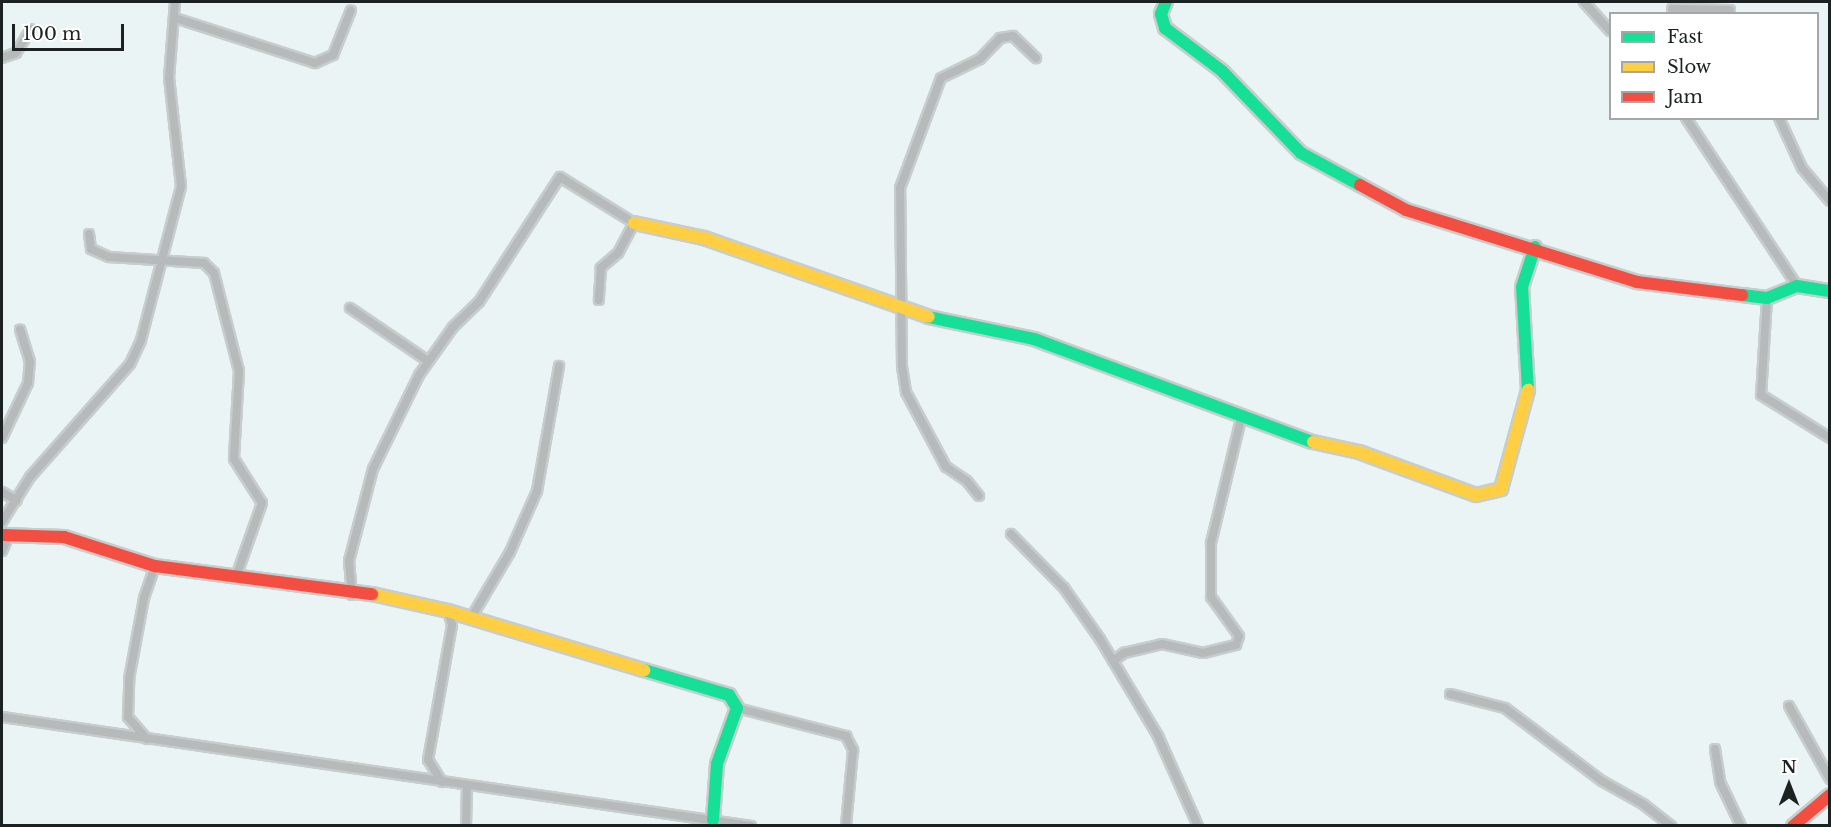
<!DOCTYPE html>
<html>
<head>
<meta charset="utf-8">
<style>
  body { margin:0 }
  #map { position:relative; width:1831px; height:827px; overflow:hidden; background:#ebf4f4; font-family:"Libre Baskerville",serif }
  div>[style] { position:absolute }
  .roads { filter:drop-shadow(2px 0 #c7cdcd) drop-shadow(-2px 0 #c7cdcd) drop-shadow(0 2px #c7cdcd) drop-shadow(0 -2px #c7cdcd) }
  .street>* { height:8px; margin:-4px; padding:0 4px; transform-origin:4px; border-radius:4px; background:#b6baba }
  .fast>* { height:12px; margin:-6px; padding:0 6px; transform-origin:6px; border-radius:6px; background:#16e098 }
  .slow>* { height:12px; margin:-6px; padding:0 6px; transform-origin:6px; border-radius:6px; background:#ffcf43 }
  .jam>* { height:12px; margin:-6px; padding:0 6px; transform-origin:6px; border-radius:6px; background:#f24e42 }
  span { translate:-50% -50%; white-space:nowrap; text-align:center; line-height:1.15; -webkit-text-stroke:4.5px #fff; paint-order:stroke }
  .frame { position:absolute; inset:0; border:3px solid #1c2222; pointer-events:none }
  .legend { position:absolute; left:1609px; top:12px; width:210px; height:108px; box-sizing:border-box; background:#fff; border:2px solid #a4a7a7; margin:0; padding:8px 10px; list-style:none; font-size:18px; color:#1c2222 }
  .legend li { display:flex; align-items:center; gap:12px; height:30px }
  .legend b { width:30px; border:2px solid #a4a7a7 }
  .north { position:absolute; left:1759px; top:755px; width:60px; height:60px; -webkit-text-stroke:4px #fff; paint-order:stroke; rotate:0deg; font-size:16px; font-weight:700; line-height:24px; text-align:center; color:#1c2222 }
  .north::after { content:''; display:block; margin:auto; width:21px; height:27px; background:#1c2222; clip-path:polygon(50% 0,100% 100%,50% 72%,0 100%) }
  .scale { position:absolute; left:12px; top:24px; width:112px; height:27px; box-sizing:border-box; border:3px solid #1c2222; border-top:0; padding-left:8px; font-size:18px; line-height:21px; white-space:nowrap; color:#1c2222; -webkit-text-stroke:4px #fff; paint-order:stroke }
</style>
</head>
<body>
<div id="map">
  <div class="roads">
    <div class="street">
      <i style="left:1584px;top:2px;width:39px;rotate:48deg"></i>
      <i style="left:1672px;top:9px;width:58px;rotate:1deg"></i>
      <i style="left:175px;top:18px;width:147px;rotate:17.8deg"></i>
      <i style="left:315px;top:63px;width:20px;rotate:-24deg"></i>
      <i style="left:333px;top:55px;width:48px;rotate:-68.2deg"></i>
      <i style="left:2px;top:58px;width:15px;rotate:-20deg"></i>
      <i style="left:16px;top:53px;width:28px;rotate:-58deg"></i>
      <i style="left:1686px;top:118px;width:201px;rotate:56.5deg"></i>
      <i style="left:1779px;top:118px;width:55px;rotate:65.3deg"></i>
      <i style="left:1802px;top:168px;width:43px;rotate:49.7deg"></i>
      <i style="left:89px;top:234px;width:15px;rotate:82deg"></i>
      <i style="left:91px;top:249px;width:20px;rotate:24deg"></i>
      <i style="left:109px;top:257px;width:95px;rotate:3.6deg"></i>
      <i style="left:204px;top:263px;width:14px;rotate:45deg"></i>
      <i style="left:214px;top:273px;width:101px;rotate:75.7deg"></i>
      <i style="left:239px;top:371px;width:88px;rotate:93.3deg"></i>
      <i style="left:234px;top:459px;width:52px;rotate:57.5deg"></i>
      <i style="left:262px;top:503px;width:78px;rotate:109.4deg"></i>
      <i style="left:1767px;top:298px;width:97px;rotate:93.5deg"></i>
      <i style="left:1761px;top:395px;width:81px;rotate:31.9deg"></i>
      <i style="left:350px;top:308px;width:94px;rotate:34.2deg"></i>
      <i style="left:2px;top:438px;width:61px;rotate:-64.7deg"></i>
      <i style="left:28px;top:383px;width:21px;rotate:-85deg"></i>
      <i style="left:30px;top:362px;width:34px;rotate:-107deg"></i>
      <i style="left:2px;top:492px;width:17px;rotate:31deg"></i>
      <i style="left:979px;top:496px;width:19px;rotate:-129deg"></i>
      <i style="left:967px;top:481px;width:25px;rotate:-146deg"></i>
      <i style="left:946px;top:467px;width:85px;rotate:-118.1deg"></i>
      <i style="left:906px;top:392px;width:26px;rotate:-99deg"></i>
      <i style="left:902px;top:366px;width:178px;rotate:-90.6deg"></i>
      <i style="left:900px;top:188px;width:117px;rotate:-69.6deg"></i>
      <i style="left:941px;top:78px;width:43px;rotate:-26deg"></i>
      <i style="left:980px;top:59px;width:29px;rotate:-46deg"></i>
      <i style="left:1000px;top:38px;width:13px;rotate:-9deg"></i>
      <i style="left:1013px;top:36px;width:32px;rotate:44deg"></i>
      <i style="left:2px;top:522px;width:53px;rotate:-58.1deg"></i>
      <i style="left:30px;top:477px;width:151px;rotate:-48.5deg"></i>
      <i style="left:130px;top:364px;width:26px;rotate:-65deg"></i>
      <i style="left:141px;top:340px;width:159px;rotate:-75.4deg"></i>
      <i style="left:181px;top:186px;width:109px;rotate:-96.3deg"></i>
      <i style="left:169px;top:78px;width:76px;rotate:-85.5deg"></i>
      <i style="left:1011px;top:534px;width:76px;rotate:45.5deg"></i>
      <i style="left:1064px;top:588px;width:62px;rotate:54.8deg"></i>
      <i style="left:1100px;top:639px;width:113px;rotate:59.1deg"></i>
      <i style="left:1158px;top:736px;width:98px;rotate:66deg"></i>
      <i style="left:2px;top:551px;width:17px;rotate:-66deg"></i>
      <i style="left:352px;top:595px;width:34px;rotate:-95deg"></i>
      <i style="left:349px;top:561px;width:95px;rotate:-75.4deg"></i>
      <i style="left:373px;top:469px;width:105px;rotate:-63.9deg"></i>
      <i style="left:419px;top:375px;width:59px;rotate:-54.7deg"></i>
      <i style="left:453px;top:327px;width:36px;rotate:-44deg"></i>
      <i style="left:479px;top:302px;width:149px;rotate:-57.1deg"></i>
      <i style="left:560px;top:177px;width:87px;rotate:31.9deg"></i>
      <i style="left:634px;top:223px;width:34px;rotate:118deg"></i>
      <i style="left:618px;top:253px;width:23px;rotate:139deg"></i>
      <i style="left:601px;top:268px;width:32px;rotate:94deg"></i>
      <i style="left:471px;top:618px;width:77px;rotate:-59.4deg"></i>
      <i style="left:510px;top:552px;width:67px;rotate:-66.1deg"></i>
      <i style="left:537px;top:491px;width:127px;rotate:-80deg"></i>
      <i style="left:1113px;top:661px;width:14px;rotate:-36deg"></i>
      <i style="left:1124px;top:653px;width:39px;rotate:-13deg"></i>
      <i style="left:1162px;top:644px;width:42px;rotate:12.4deg"></i>
      <i style="left:1203px;top:653px;width:34px;rotate:-14deg"></i>
      <i style="left:1236px;top:645px;width:9px;rotate:-72deg"></i>
      <i style="left:1239px;top:636px;width:48px;rotate:-125.7deg"></i>
      <i style="left:1211px;top:597px;width:54px;rotate:-90deg"></i>
      <i style="left:1211px;top:543px;width:128px;rotate:-76.4deg"></i>
      <i style="left:1450px;top:694px;width:57px;rotate:14.3deg"></i>
      <i style="left:1505px;top:708px;width:121px;rotate:37deg"></i>
      <i style="left:1602px;top:781px;width:47px;rotate:29.3deg"></i>
      <i style="left:1643px;top:804px;width:36px;rotate:38deg"></i>
      <i style="left:1789px;top:706px;width:84px;rotate:60.7deg"></i>
      <i style="left:737px;top:708px;width:113px;rotate:14.4deg"></i>
      <i style="left:846px;top:736px;width:16px;rotate:63deg"></i>
      <i style="left:853px;top:750px;width:76px;rotate:95.3deg"></i>
      <i style="left:2px;top:717px;width:757px;rotate:8.28deg"></i>
      <i style="left:147px;top:739px;width:29px;rotate:-131deg"></i>
      <i style="left:128px;top:717px;width:38px;rotate:-88deg"></i>
      <i style="left:129px;top:679px;width:82px;rotate:-79.5deg"></i>
      <i style="left:144px;top:598px;width:34px;rotate:-71deg"></i>
      <i style="left:1715px;top:749px;width:33px;rotate:81deg"></i>
      <i style="left:1720px;top:782px;width:49px;rotate:64.5deg"></i>
      <i style="left:442px;top:782px;width:26px;rotate:-122deg"></i>
      <i style="left:428px;top:760px;width:137px;rotate:-79.9deg"></i>
      <i style="left:452px;top:625px;width:15px;rotate:-106deg"></i>
      <i style="left:466px;top:826px;width:40px;rotate:-88.6deg"></i>
    </div>
    <div class="fast">
      <i style="left:1166px;top:2px;width:13px;rotate:113deg"></i>
      <i style="left:1161px;top:14px;width:15px;rotate:74deg"></i>
      <i style="left:1165px;top:28px;width:71px;rotate:37deg"></i>
      <i style="left:1222px;top:71px;width:114px;rotate:46.1deg"></i>
      <i style="left:1301px;top:153px;width:67px;rotate:28.5deg"></i>
      <i style="left:1742px;top:295px;width:25px;rotate:7deg"></i>
      <i style="left:1767px;top:298px;width:32px;rotate:-22deg"></i>
      <i style="left:1797px;top:286px;width:33px;rotate:9deg"></i>
      <i style="left:929px;top:317px;width:107px;rotate:11.8deg"></i>
      <i style="left:1034px;top:339px;width:297px;rotate:20.3deg"></i>
      <i style="left:1528px;top:390px;width:103px;rotate:-93.3deg"></i>
      <i style="left:1522px;top:287px;width:42px;rotate:-72deg"></i>
      <i style="left:644px;top:670px;width:89px;rotate:16.4deg"></i>
      <i style="left:729px;top:695px;width:15px;rotate:58deg"></i>
      <i style="left:737px;top:708px;width:59px;rotate:109.7deg"></i>
      <i style="left:717px;top:764px;width:56px;rotate:94.1deg"></i>
    </div>
    <div class="slow">
      <i style="left:634px;top:223px;width:72px;rotate:12.1deg"></i>
      <i style="left:704px;top:238px;width:238px;rotate:19.3deg"></i>
      <i style="left:1313px;top:442px;width:47px;rotate:12.3deg"></i>
      <i style="left:1359px;top:452px;width:125px;rotate:20.2deg"></i>
      <i style="left:1476px;top:495px;width:26px;rotate:-13deg"></i>
      <i style="left:1501px;top:489px;width:103px;rotate:-74.7deg"></i>
      <i style="left:372px;top:594px;width:78px;rotate:12.6deg"></i>
      <i style="left:448px;top:611px;width:205px;rotate:16.8deg"></i>
    </div>
    <div class="jam">
      <i style="left:1360px;top:185px;width:52px;rotate:28.5deg"></i>
      <i style="left:1406px;top:210px;width:242px;rotate:17.3deg"></i>
      <i style="left:1637px;top:282px;width:106px;rotate:7.1deg"></i>
      <i style="left:2px;top:535px;width:62px;rotate:1.8deg"></i>
      <i style="left:64px;top:537px;width:96px;rotate:17.7deg"></i>
      <i style="left:155px;top:566px;width:219px;rotate:7.4deg"></i>
      <i style="left:1793px;top:826px;width:48px;rotate:-40deg"></i>
    </div>
  </div>
  <div class="frame"></div>
  <ul class="legend">
  <li><b style="height:8px;background:#16e098"></b>Fast</li>
  <li><b style="height:8px;background:#ffcf43"></b>Slow</li>
  <li><b style="height:8px;background:#f24e42"></b>Jam</li>
  </ul>
  <div class="north">N</div>
  <div class="scale">100 m</div>
</div>
</body>
</html>
